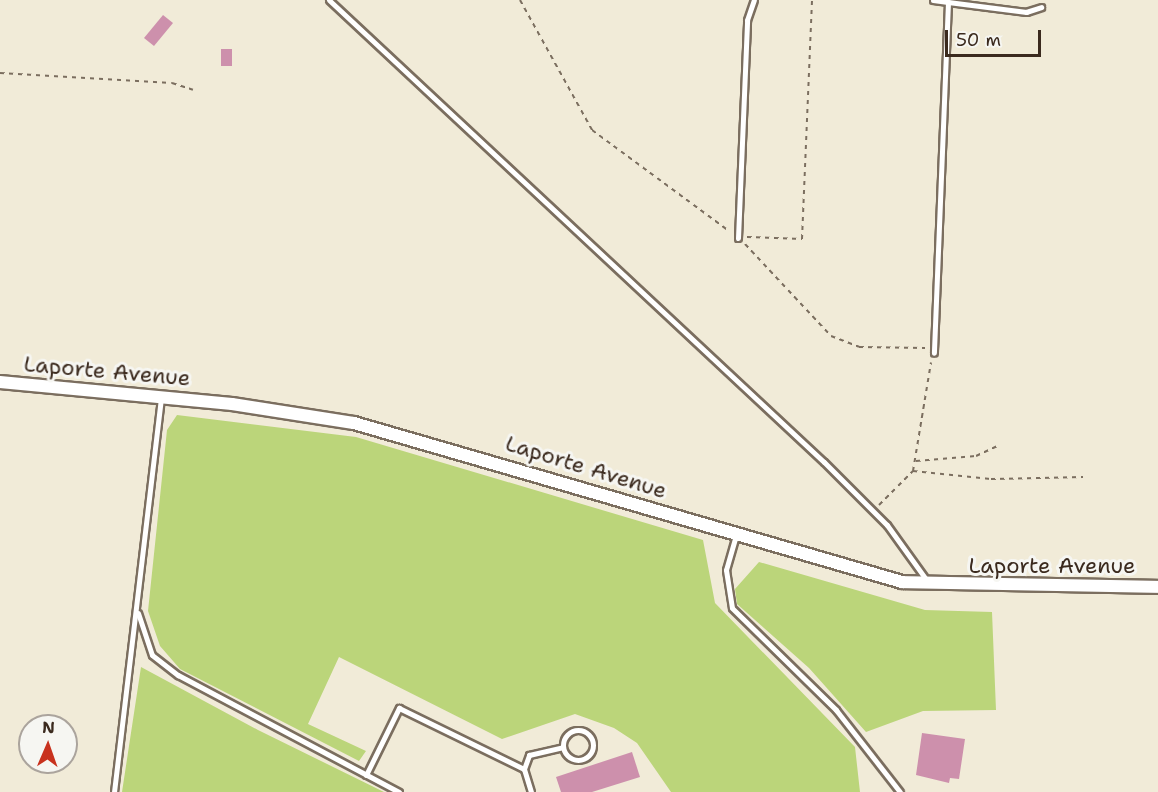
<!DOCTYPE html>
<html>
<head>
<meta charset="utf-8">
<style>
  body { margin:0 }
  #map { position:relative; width:1158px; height:792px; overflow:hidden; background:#f1ebd8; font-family:"Shantell Sans",sans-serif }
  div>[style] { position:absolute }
  .green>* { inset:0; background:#bbd57a }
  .building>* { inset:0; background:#cd90ac }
  .path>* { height:2px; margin-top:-1px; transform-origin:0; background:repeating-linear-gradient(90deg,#7b6e5f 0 4.5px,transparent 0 9px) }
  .roads { filter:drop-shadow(2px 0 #7b6e5f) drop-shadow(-2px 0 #7b6e5f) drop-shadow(0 2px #7b6e5f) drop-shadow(0 -2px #7b6e5f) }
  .service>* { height:5px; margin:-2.5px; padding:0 2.5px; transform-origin:2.5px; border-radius:2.5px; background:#fff }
  .service>.ring { margin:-2.5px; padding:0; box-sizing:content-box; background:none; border:5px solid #fff; border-radius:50% }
  .tertiary>* { height:12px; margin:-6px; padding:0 6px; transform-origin:6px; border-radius:6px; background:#fff }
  span { translate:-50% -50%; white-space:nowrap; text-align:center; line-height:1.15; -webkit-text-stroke:6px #f6f6f2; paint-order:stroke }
  .street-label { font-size:22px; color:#3b2a1e }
  .north { position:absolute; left:18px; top:714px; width:60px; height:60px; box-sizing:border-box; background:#f6f6f2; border:2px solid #aba49d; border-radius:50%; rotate:2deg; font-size:16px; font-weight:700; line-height:24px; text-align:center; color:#3b2a1e }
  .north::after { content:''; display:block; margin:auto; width:21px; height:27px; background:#c8321e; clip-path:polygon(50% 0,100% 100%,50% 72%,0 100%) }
  .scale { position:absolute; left:945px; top:30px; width:96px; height:27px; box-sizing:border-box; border:3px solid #3b2a1e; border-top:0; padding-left:8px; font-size:18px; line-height:21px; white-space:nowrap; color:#3b2a1e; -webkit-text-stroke:4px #f6f6f2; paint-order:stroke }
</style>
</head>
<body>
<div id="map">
  <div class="green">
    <i style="clip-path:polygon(177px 415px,356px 437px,703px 540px,715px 603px,855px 747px,860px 792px,671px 792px,637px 743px,614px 728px,575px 714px,502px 739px,339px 657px,308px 724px,366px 751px,359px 761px,180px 669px,160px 646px,148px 611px,167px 430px)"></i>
    <i style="clip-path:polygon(759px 562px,925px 610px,992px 612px,996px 710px,923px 711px,866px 732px,809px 668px,737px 604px,735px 589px)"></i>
    <i style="clip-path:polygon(141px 667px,258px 730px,384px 792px,122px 792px)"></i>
  </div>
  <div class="building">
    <i style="clip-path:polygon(163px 15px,173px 23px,154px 46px,144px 38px)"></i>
    <i style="clip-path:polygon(221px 49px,232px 49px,232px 66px,221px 66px)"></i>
    <i style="clip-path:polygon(922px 733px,965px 739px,959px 779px,950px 778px,949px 783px,916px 775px)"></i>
    <i style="clip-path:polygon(632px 752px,640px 777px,592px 792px,561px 792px,556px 777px)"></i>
  </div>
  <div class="path">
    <i style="left:520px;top:0;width:149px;rotate:61deg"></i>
    <i style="left:592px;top:130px;width:170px;rotate:36.4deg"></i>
    <i style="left:0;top:73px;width:172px;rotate:3.3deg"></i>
    <i style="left:172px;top:83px;width:22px;rotate:18deg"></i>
    <i style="left:747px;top:237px;width:55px;rotate:2.1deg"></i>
    <i style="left:802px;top:239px;width:239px;rotate:-87.6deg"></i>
    <i style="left:745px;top:244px;width:126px;rotate:46.9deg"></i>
    <i style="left:831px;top:336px;width:30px;rotate:21deg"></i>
    <i style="left:859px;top:347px;width:66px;rotate:0.9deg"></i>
    <i style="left:916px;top:461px;width:60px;rotate:-4.8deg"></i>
    <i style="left:976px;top:456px;width:23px;rotate:-25deg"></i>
    <i style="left:913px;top:471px;width:110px;rotate:-80.6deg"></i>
    <i style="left:879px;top:505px;width:48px;rotate:-45deg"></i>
    <i style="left:913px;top:471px;width:78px;rotate:5.9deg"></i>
    <i style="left:991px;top:479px;width:92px;rotate:-1.2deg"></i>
  </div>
  <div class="roads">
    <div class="service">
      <i style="left:329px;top:0;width:677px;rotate:43.03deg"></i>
      <i style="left:824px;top:462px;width:89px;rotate:45deg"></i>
      <i style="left:887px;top:525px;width:70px;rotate:54.3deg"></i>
      <i style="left:933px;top:0;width:15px;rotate:8deg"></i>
      <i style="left:948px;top:2px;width:351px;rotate:92.3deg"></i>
      <i style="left:948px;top:2px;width:79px;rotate:7.3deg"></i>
      <i style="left:1026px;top:12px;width:16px;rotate:-18deg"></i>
      <i style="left:738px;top:238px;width:218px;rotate:-87.6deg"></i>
      <i style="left:747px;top:20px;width:21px;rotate:-71deg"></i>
      <i style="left:736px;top:535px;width:36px;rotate:106deg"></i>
      <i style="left:726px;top:570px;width:38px;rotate:81deg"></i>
      <i style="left:732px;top:608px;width:146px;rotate:44.4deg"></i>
      <i style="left:836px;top:710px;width:104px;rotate:52deg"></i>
      <i style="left:138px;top:613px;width:44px;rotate:71.6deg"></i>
      <i style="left:152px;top:655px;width:33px;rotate:38deg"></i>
      <i style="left:178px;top:675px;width:250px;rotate:27.9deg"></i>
      <i class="ring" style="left:563px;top:730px;width:25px;height:25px"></i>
      <i style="left:524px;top:769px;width:15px;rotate:-70deg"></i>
      <i style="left:529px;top:755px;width:35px;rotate:-13deg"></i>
      <i style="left:366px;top:775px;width:75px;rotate:-63.8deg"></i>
      <i style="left:399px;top:708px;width:139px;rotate:26deg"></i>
      <i style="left:524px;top:769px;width:24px;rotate:73deg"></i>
      <i style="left:114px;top:792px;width:397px;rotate:-83.2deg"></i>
    </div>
    <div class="tertiary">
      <i style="left:0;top:382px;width:233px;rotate:5.4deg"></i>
      <i style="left:232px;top:404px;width:123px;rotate:8.9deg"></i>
      <i style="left:354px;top:423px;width:571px;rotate:16.18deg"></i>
      <i style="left:902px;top:582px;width:256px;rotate:1.1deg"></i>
    </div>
  </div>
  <div class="street-label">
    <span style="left:107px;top:371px;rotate:5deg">Laporte Avenue</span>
    <span style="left:586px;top:467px;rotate:17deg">Laporte Avenue</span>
    <span style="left:1052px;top:566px">Laporte Avenue</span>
  </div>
  <div class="north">N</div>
  <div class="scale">50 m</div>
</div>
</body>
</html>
